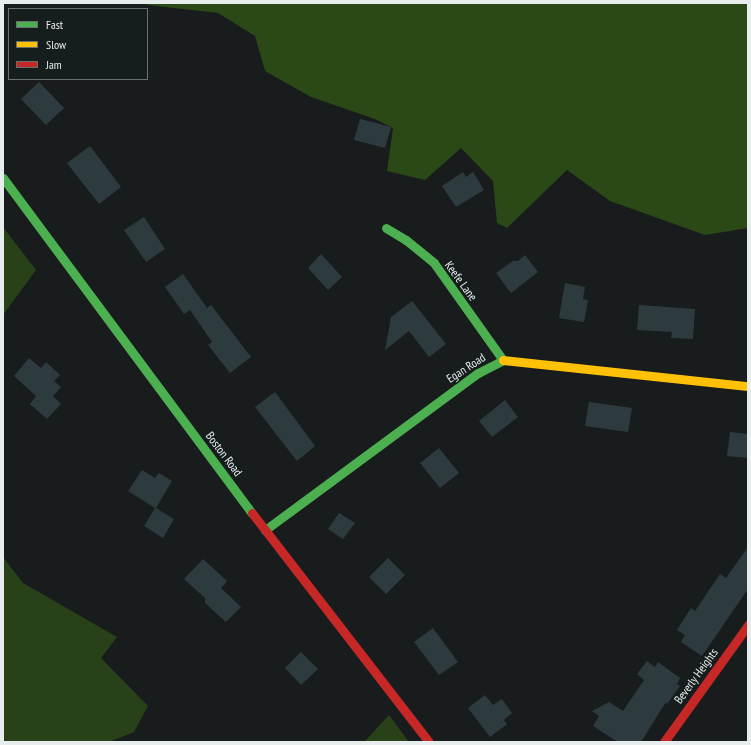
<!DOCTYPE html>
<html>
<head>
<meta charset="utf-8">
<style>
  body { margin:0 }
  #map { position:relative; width:751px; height:745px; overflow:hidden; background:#181c1c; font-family:"PT Sans Narrow",sans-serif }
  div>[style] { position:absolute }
  .green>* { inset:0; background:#284118 }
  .forest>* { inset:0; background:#2b4817 }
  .building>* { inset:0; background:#2e3b3e }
  .fast>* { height:9px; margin:-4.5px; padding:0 4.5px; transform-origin:4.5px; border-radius:4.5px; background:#4caf50 }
  .slow>* { height:9px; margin:-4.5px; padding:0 4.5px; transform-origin:4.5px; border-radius:4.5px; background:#ffc107 }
  .jam>* { height:9px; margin:-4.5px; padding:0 4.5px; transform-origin:4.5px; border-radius:4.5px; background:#c62828 }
  span { translate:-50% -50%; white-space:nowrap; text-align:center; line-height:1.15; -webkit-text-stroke:3.5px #161e1d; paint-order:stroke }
  .street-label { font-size:12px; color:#e7ecec }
  .frame { position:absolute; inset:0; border:4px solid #e7ecec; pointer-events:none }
  .legend { position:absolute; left:8px; top:8px; width:140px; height:72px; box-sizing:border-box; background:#161e1d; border:1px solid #6a7070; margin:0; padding:5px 7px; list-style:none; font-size:12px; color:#e7ecec }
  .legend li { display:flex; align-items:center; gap:8px; height:20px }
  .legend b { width:20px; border:1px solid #6a7070 }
</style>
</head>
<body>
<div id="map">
  <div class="green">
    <i style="clip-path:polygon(3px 227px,36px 270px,3px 315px)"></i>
    <i style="clip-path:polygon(3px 557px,23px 583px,117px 637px,101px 658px,148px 706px,134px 732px,109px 742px,3px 742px)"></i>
    <i style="clip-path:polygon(389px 715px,409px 742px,364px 742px)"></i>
  </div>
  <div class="forest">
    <i style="clip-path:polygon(146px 3px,748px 3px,748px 228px,705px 235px,610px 201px,567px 170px,507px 228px,497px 223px,493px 181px,461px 148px,425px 180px,387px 171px,393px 128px,375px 119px,311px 97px,265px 71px,255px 36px,218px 13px,148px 5px)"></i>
  </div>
  <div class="building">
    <i style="clip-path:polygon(39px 82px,64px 108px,46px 125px,21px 99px)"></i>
    <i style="clip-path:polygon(360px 119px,391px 127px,385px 148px,354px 140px)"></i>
    <i style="clip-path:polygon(90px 146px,121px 187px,99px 204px,67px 163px)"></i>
    <i style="clip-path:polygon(463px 172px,466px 177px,473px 172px,484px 190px,456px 207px,442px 186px)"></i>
    <i style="clip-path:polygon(144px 217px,165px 249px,146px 262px,124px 230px)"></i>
    <i style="clip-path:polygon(321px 254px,342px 277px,328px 290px,308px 268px)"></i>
    <i style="clip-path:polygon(525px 255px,538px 272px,511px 293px,496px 273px,513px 261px,518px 261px)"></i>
    <i style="clip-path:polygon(183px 274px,207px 308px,211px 305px,251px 357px,230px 373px,208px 345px,212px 342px,190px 310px,184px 314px,165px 287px)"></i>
    <i style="clip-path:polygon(565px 283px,585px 287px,583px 299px,588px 300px,584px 322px,559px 318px)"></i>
    <i style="clip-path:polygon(412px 301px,446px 344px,429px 357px,409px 331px,385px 350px,391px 317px)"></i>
    <i style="clip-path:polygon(639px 305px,695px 309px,693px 339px,671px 338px,672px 332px,637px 330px)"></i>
    <i style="clip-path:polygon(29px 358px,41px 368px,46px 362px,60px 375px,54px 381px,61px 387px,53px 396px,61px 404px,47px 419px,30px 404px,36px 396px,14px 376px)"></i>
    <i style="clip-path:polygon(275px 392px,315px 446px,297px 461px,255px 407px)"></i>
    <i style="clip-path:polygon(505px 400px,518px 417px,492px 437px,479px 421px)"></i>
    <i style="clip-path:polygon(589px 402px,632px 408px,628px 432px,585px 426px)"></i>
    <i style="clip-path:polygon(730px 432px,748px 434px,748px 458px,727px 456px)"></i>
    <i style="clip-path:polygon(439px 448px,459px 473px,440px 488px,420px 463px)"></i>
    <i style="clip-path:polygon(142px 470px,155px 478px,159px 473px,172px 481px,156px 508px,174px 519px,163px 538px,144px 526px,155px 508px,128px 491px)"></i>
    <i style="clip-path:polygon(339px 513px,355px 523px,343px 539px,328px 529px)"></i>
    <i style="clip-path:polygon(748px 547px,748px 589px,702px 656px,681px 642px,685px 635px,677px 630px,691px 608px,695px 611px,720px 574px,726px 578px)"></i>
    <i style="clip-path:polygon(388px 558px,405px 575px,386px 594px,369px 577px)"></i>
    <i style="clip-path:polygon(203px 559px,227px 581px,221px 588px,241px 607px,226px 622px,205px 603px,205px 598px,184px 579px)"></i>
    <i style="clip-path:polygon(433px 628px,458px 662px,439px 675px,414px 642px)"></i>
    <i style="clip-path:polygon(301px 652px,318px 669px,301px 685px,285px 668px)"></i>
    <i style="clip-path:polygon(647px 661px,655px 667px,658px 662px,680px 678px,677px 684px,680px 686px,667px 704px,666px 702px,641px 742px,618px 742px,593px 726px,599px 716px,592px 711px,609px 702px,623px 711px,644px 680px,637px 674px)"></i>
    <i style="clip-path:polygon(485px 695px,493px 705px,502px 699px,512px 713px,504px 720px,507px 724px,490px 737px,468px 708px)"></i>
  </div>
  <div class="fast">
    <i style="left:3px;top:178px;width:417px;rotate:53.4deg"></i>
    <i style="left:386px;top:228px;width:23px;rotate:31deg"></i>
    <i style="left:406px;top:240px;width:36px;rotate:39deg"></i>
    <i style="left:434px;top:263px;width:119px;rotate:54.6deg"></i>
    <i style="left:265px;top:530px;width:265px;rotate:-36.4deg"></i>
    <i style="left:478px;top:373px;width:28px;rotate:-27deg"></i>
  </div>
  <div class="slow">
    <i style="left:503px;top:360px;width:246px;rotate:6.1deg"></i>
  </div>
  <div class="jam">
    <i style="left:252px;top:513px;width:289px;rotate:52.3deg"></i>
    <i style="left:664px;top:742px;width:144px;rotate:-54.3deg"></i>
  </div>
  <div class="street-label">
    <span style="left:461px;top:281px;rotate:54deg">Keefe Lane</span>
    <span style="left:466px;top:368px;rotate:-33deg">Egan Road</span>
    <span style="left:224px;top:454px;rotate:53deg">Boston Road</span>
    <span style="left:696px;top:676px;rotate:-54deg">Beverly Heights</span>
  </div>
  <div class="frame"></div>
  <ul class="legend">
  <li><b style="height:5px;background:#4caf50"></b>Fast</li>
  <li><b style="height:5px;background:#ffc107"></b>Slow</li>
  <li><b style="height:5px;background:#c62828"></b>Jam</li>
  </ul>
</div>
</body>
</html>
